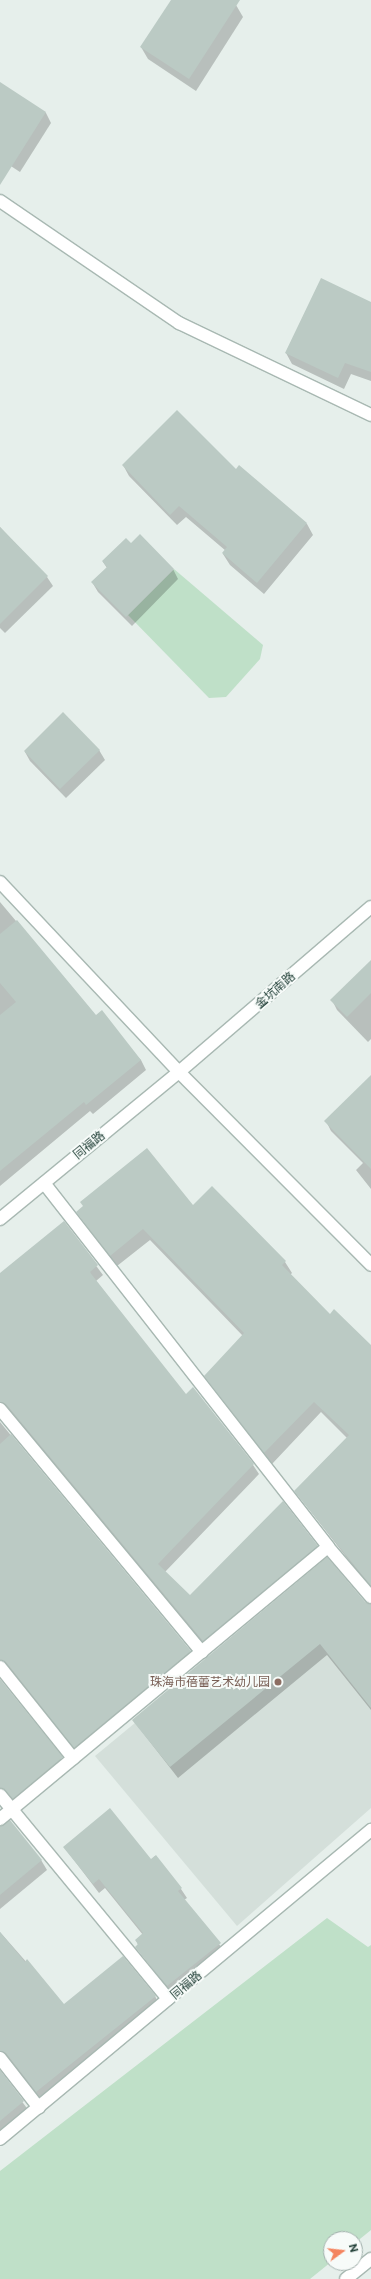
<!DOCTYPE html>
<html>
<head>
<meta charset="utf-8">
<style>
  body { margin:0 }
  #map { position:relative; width:371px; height:2279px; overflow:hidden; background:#e6efeb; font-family:Commissioner,"Noto Sans SC",sans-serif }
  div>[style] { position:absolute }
  .built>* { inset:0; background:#d4dfda }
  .green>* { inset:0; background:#bfe0c8 }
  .shadow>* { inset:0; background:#0003 }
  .building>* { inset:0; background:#bbcac4 }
  .roads { filter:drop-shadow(1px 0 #a8b8b2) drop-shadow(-1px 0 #a8b8b2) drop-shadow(0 1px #a8b8b2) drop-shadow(0 -1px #a8b8b2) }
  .minor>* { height:12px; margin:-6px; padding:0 6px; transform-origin:6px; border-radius:6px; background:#fff }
  .dots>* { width:11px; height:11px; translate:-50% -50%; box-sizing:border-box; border:2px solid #f7fbf9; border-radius:50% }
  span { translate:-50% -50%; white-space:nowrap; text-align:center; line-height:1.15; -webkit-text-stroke:4px #f7fbf9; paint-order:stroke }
  .street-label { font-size:12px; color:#24423a }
  .education-label { font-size:12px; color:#785e54 }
  .right { translate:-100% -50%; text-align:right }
  .north { position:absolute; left:323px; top:2231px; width:40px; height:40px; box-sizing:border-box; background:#f7fbf9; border:1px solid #a3b1ad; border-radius:50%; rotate:75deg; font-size:11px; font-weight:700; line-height:16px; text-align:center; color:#24423a }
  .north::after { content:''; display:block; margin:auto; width:14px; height:18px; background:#f4845f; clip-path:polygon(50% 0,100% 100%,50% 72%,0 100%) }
</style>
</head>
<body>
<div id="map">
  <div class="built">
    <i style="clip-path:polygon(331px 1561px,371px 1607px,371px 1808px,237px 1926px,95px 1756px)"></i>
  </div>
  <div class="green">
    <i style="clip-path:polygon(174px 569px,263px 645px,260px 659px,226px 697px,209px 698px,128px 615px)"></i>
    <i style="clip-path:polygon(327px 1918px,368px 1947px,371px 1945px,371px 2230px,355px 2243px,355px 2239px,331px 2239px,331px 2262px,310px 2279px,0 2279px,0 2171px)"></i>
  </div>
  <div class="shadow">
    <i style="clip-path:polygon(172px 0,229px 0,236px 5px,243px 17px,196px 91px,148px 59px,141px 47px)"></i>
    <i style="clip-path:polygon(0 83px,46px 113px,51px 123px,20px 172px,0 159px)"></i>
    <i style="clip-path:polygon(371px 303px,371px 381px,351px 374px,344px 389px,292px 364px,286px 353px)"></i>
    <i style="clip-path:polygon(123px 465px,236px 471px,239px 467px,307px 524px,313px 535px,264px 594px,230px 565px,223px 554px,226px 551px,186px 517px,177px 525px,129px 476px)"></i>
    <i style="clip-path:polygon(0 527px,47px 577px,53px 586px,5px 633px,0 628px)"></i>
    <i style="clip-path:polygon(131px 544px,173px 569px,178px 579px,132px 626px,98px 592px,92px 582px,107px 568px,103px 562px)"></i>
    <i style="clip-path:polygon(99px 750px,105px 760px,66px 798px,30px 761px,25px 752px)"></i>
    <i style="clip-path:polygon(0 902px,96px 1016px,141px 1060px,146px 1070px,93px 1114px,90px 1111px,0 1186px)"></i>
    <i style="clip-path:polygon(371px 962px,371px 1039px,368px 1042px,337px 1010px,332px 1000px)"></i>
    <i style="clip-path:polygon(371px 1097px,371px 1189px,356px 1170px,363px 1163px,331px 1131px,326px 1121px)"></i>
    <i style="clip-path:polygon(193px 1207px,285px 1262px,292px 1273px,290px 1275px,330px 1315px,371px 1348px,371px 1589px,295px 1491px,347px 1438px,321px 1412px,272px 1464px,205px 1376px,243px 1336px,150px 1240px,117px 1266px,77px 1212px)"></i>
    <i style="clip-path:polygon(64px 1223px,103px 1275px,96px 1281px,186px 1396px,253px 1465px,259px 1474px,165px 1572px,190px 1597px,317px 1546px,322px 1556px,209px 1650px,12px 1414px,5px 1411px,0 1414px,0 1275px)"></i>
    <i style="clip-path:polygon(0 1422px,196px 1661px,80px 1757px,12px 1672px,5px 1669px,0 1672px)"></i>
    <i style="clip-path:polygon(365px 1603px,371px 1605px,371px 1710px,327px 1655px,178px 1778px,133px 1720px)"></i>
    <i style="clip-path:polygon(0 1681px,67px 1767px,19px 1808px,0 1801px)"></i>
    <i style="clip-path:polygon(0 1827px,41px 1860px,47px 1870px,0 1909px)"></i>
    <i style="clip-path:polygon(64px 1847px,151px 1860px,155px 1856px,181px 1889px,187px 1898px,184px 1900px,226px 1953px,173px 1995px,136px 1947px,138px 1945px,136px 1940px,143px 1935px,105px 1888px,99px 1893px)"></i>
    <i style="clip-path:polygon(0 1932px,64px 2005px,155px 1996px,160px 2006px,42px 2101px,12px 2063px,5px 2060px,0 2063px)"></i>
    <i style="clip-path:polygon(0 2072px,29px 2111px,0 2135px)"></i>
  </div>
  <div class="building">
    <i style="clip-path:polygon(171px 0,240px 0,189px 79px,140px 47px)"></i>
    <i style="clip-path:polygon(0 82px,46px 112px,0 185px)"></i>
    <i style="clip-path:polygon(321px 278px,371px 302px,371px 372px,345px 363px,338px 378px,285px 353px)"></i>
    <i style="clip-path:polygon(177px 410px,236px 469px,239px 465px,307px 523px,257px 583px,222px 553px,227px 547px,179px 506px,170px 515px,122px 465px)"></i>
    <i style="clip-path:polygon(0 527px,48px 576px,0 624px)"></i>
    <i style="clip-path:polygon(140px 534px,174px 569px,126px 617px,91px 582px,107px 567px,102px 561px,126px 538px,131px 543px)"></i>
    <i style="clip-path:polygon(63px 712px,100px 750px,60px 789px,24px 751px)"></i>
    <i style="clip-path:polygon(17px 920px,96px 1015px,102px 1010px,141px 1060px,86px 1105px,84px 1102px,0 1171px,0 1015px,16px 1002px,0 983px,0 934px)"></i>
    <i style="clip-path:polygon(371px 960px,371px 993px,347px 1017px,330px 1000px)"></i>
    <i style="clip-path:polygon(371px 1075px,371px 1169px,324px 1121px)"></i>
    <i style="clip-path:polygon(147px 1148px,193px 1205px,212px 1186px,286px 1261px,282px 1265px,330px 1314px,334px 1309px,371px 1345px,371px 1586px,294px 1491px,349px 1435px,314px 1402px,264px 1453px,204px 1376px,244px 1333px,143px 1229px,110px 1256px,76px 1212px,83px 1206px,80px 1202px)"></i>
    <i style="clip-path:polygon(64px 1221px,98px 1265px,90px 1272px,92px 1275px,186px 1394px,193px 1387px,254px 1464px,158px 1564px,190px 1595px,283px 1501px,318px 1546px,203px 1641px,6px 1404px,0 1402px,0 1273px)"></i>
    <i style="clip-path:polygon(11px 1434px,191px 1651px,74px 1748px,6px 1662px,0 1660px,0 1444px)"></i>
    <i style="clip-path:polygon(327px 1557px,365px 1602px,371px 1604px,371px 1708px,320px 1644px,170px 1767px,132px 1720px)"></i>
    <i style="clip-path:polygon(0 1679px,63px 1757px,13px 1799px,0 1788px)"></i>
    <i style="clip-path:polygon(110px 1808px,151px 1859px,156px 1855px,182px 1888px,178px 1891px,221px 1943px,167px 1986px,135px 1947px,138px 1944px,135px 1940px,143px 1933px,99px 1879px,93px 1884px,63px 1847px)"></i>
    <i style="clip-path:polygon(10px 1820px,42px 1860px,0 1895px,0 1826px)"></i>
    <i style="clip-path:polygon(0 1932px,25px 1962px,27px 1959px,64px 2004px,123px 1956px,156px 1996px,36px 2092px,6px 2053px,0 2051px)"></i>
    <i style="clip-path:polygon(0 2070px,24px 2101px,0 2121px)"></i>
  </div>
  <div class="roads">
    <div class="minor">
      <i style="left:0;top:201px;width:217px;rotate:34.3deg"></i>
      <i style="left:179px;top:323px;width:213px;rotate:25.6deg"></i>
      <i style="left:0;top:882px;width:261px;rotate:46.7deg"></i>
      <i style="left:179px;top:1072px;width:272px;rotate:45.1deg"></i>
      <i style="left:44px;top:1183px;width:462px;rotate:52deg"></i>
      <i style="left:328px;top:1547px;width:66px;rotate:49.3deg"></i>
      <i style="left:0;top:1219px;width:232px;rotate:-39.4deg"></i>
      <i style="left:179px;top:1072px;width:253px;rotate:-40.7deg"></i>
      <i style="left:0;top:1409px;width:316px;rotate:50.3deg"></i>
      <i style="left:0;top:1667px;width:117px;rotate:51.3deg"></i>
      <i style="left:0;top:1795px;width:264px;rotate:50.5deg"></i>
      <i style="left:0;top:1819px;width:426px;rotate:-39.7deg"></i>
      <i style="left:0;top:2058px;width:63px;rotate:52deg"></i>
      <i style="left:0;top:2139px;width:483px;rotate:-39.8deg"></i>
      <i style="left:346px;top:2279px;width:32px;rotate:-39deg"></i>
    </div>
  </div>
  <div class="dots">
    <i style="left:278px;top:1682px;background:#8d6e63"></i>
  </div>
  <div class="street-label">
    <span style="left:275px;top:990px;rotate:-41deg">金坑南路</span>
    <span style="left:89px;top:1145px;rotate:-39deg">同福路</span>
    <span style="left:186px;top:1985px;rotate:-40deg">同福路</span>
  </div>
  <div class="education-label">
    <span class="right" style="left:270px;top:1682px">珠海市蓓蕾艺术幼儿园</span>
  </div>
  <div class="north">N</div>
</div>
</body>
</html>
